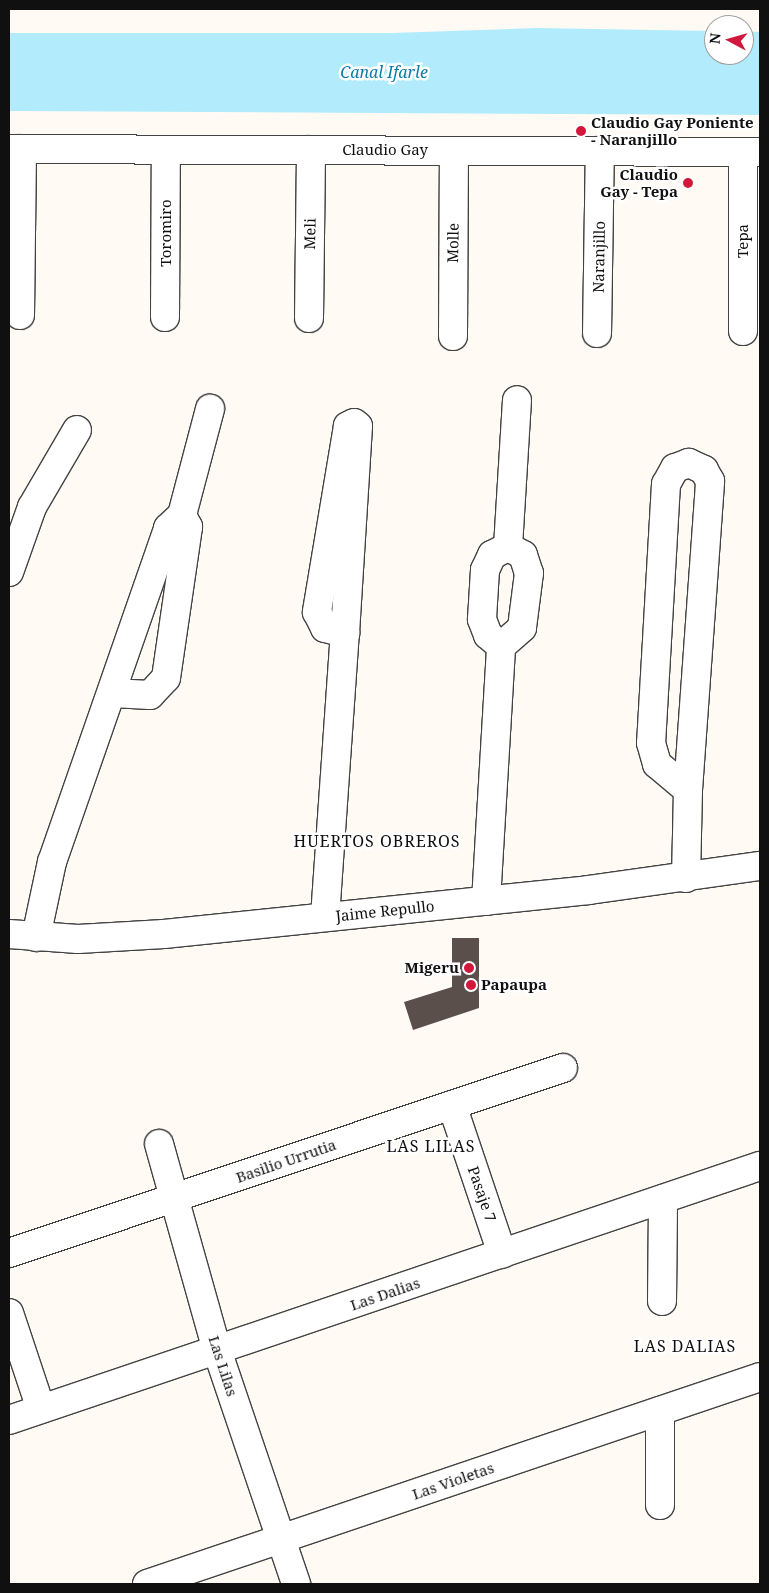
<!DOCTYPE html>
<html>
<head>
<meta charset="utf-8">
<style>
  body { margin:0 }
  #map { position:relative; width:769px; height:1593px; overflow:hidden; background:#fffbf4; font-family:"Noto Serif",serif }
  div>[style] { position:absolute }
  .water>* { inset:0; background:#b2ecfc }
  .building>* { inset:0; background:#5a4f4b }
  .roads { filter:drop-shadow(1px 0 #434343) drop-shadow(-1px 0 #434343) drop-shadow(0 1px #434343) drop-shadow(0 -1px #434343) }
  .minor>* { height:28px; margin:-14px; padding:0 14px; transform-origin:14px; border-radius:14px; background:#fff }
  .dots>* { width:14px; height:14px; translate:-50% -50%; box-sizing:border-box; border:2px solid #fff; border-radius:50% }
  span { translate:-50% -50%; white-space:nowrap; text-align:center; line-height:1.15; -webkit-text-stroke:5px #fff; paint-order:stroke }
  .poi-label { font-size:15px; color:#101010; font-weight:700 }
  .left { translate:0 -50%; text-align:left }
  .right { translate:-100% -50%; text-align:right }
  .street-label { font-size:15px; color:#101010 }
  .water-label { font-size:16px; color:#0a7ba9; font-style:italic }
  .neighbourhood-label { font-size:16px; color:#101010; letter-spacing:1px }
  .frame { position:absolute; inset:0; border:10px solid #101010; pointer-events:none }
  .north { position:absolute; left:704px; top:15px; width:50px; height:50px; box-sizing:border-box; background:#fff; border:1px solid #9f9f9f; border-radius:50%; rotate:276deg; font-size:14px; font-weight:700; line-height:20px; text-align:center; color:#101010 }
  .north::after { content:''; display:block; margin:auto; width:18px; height:22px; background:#d1183c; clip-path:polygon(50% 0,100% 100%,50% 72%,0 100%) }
</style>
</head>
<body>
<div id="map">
  <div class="water">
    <i style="clip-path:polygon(537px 28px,714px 31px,714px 55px,744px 55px,744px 31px,760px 32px,760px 115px,9px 111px,9px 33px,392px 33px)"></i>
  </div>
  <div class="building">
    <i style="clip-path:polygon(452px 938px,479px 938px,479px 1008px,413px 1030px,404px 1002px,452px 987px)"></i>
  </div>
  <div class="roads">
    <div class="minor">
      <i style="left:9px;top:149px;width:751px;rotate:0.23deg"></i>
      <i style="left:20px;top:315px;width:166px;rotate:-89.3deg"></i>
      <i style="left:165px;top:317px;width:167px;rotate:-89.7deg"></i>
      <i style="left:309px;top:318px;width:168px;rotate:-89.3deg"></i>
      <i style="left:743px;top:331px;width:179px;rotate:-90deg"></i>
      <i style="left:597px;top:333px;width:182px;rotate:-89.1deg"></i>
      <i style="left:453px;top:336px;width:185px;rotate:-89.7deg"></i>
      <i style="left:508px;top:547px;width:17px;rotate:28deg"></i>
      <i style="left:523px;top:555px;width:19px;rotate:72deg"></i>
      <i style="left:529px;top:573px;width:55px;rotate:97.3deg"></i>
      <i style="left:522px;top:628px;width:28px;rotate:139deg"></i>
      <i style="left:501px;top:646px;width:17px;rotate:-140deg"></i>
      <i style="left:488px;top:635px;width:17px;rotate:-111deg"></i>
      <i style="left:482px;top:619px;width:49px;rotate:-86.5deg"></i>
      <i style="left:485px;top:570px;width:17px;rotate:-65deg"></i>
      <i style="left:492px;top:555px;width:18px;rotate:-27deg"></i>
      <i style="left:508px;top:547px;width:147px;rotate:-86.5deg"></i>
      <i style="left:9px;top:572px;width:69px;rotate:-70.5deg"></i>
      <i style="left:32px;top:507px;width:89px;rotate:-59.7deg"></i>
      <i style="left:112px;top:693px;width:38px;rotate:3deg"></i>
      <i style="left:150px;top:695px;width:23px;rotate:-47deg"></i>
      <i style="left:166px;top:678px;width:153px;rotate:-81.7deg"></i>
      <i style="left:188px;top:527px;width:13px;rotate:-117deg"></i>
      <i style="left:686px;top:878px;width:88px;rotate:-88.7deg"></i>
      <i style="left:688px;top:790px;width:310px;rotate:-85.9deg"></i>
      <i style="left:710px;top:481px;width:13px;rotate:-119deg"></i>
      <i style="left:704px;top:470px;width:17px;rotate:-155deg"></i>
      <i style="left:689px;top:463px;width:15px;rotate:160deg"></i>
      <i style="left:675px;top:468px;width:18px;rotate:119deg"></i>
      <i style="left:666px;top:484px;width:259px;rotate:93.3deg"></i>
      <i style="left:651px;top:743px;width:22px;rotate:74deg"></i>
      <i style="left:657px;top:764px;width:40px;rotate:40deg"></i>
      <i style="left:486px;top:901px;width:255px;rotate:-86.6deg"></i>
      <i style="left:325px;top:917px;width:285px;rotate:-86deg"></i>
      <i style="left:345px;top:633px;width:207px;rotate:-86.4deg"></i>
      <i style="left:358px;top:426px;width:5px;rotate:-143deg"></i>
      <i style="left:354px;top:423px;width:7px;rotate:153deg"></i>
      <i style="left:348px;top:426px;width:189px;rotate:99.5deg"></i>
      <i style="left:317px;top:612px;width:18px;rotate:63deg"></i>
      <i style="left:325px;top:628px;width:21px;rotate:14deg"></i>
      <i style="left:9px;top:934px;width:69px;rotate:4.1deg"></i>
      <i style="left:78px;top:939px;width:86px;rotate:-3.3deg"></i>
      <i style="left:164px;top:934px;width:427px;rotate:-5.9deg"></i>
      <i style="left:589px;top:890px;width:173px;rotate:-8deg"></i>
      <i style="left:36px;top:937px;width:77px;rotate:-78deg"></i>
      <i style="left:52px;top:862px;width:354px;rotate:-70.8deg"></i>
      <i style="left:168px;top:528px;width:19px;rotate:-43deg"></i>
      <i style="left:182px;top:515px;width:110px;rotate:-75.2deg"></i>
      <i style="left:452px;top:1105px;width:157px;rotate:71.4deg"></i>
      <i style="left:159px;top:1144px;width:214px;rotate:74.3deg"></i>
      <i style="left:217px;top:1350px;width:247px;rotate:71.3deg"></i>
      <i style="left:9px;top:1253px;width:584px;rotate:-18.47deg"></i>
      <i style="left:662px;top:1301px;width:102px;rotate:-89.4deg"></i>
      <i style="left:9px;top:1313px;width:101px;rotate:71.6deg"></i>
      <i style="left:660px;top:1411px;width:94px;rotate:90deg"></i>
      <i style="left:9px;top:1420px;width:793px;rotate:-18.69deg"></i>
      <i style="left:147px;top:1584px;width:647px;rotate:-18.66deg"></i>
    </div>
  </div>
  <div class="dots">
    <i style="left:581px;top:131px;background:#d1183c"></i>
    <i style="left:688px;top:183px;background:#d1183c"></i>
    <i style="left:469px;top:968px;background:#d1183c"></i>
    <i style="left:471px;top:985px;background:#d1183c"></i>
  </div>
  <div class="poi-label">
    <span class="left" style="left:591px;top:131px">Claudio Gay Poniente<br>- Naranjillo</span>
    <span class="right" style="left:678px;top:183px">Claudio<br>Gay - Tepa</span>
    <span class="right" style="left:459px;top:968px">Migeru</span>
    <span class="left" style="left:481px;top:985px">Papaupa</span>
  </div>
  <div class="street-label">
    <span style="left:385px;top:150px">Claudio Gay</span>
    <span style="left:166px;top:233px;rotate:-90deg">Toromiro</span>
    <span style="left:310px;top:234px;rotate:-89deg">Meli</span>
    <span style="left:743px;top:241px;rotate:-90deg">Tepa</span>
    <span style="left:453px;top:243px;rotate:-89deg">Molle</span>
    <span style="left:599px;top:257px;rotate:-89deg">Naranjillo</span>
    <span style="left:385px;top:911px;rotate:-6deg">Jaime Repullo</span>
    <span style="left:286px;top:1161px;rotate:-19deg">Basilio Urrutia</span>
    <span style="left:482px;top:1194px;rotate:71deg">Pasaje 7</span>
    <span style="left:385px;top:1294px;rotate:-19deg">Las Dalias</span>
    <span style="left:223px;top:1366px;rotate:72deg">Las Lilas</span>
    <span style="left:453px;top:1481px;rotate:-19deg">Las Violetas</span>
  </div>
  <div class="water-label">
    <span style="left:384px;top:72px">Canal Ifarle</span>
  </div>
  <div class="neighbourhood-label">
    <span style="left:377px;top:841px">HUERTOS OBREROS</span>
    <span style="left:431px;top:1146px">LAS LILAS</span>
    <span style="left:685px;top:1346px">LAS DALIAS</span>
  </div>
  <div class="frame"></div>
  <div class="north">N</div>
</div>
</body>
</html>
